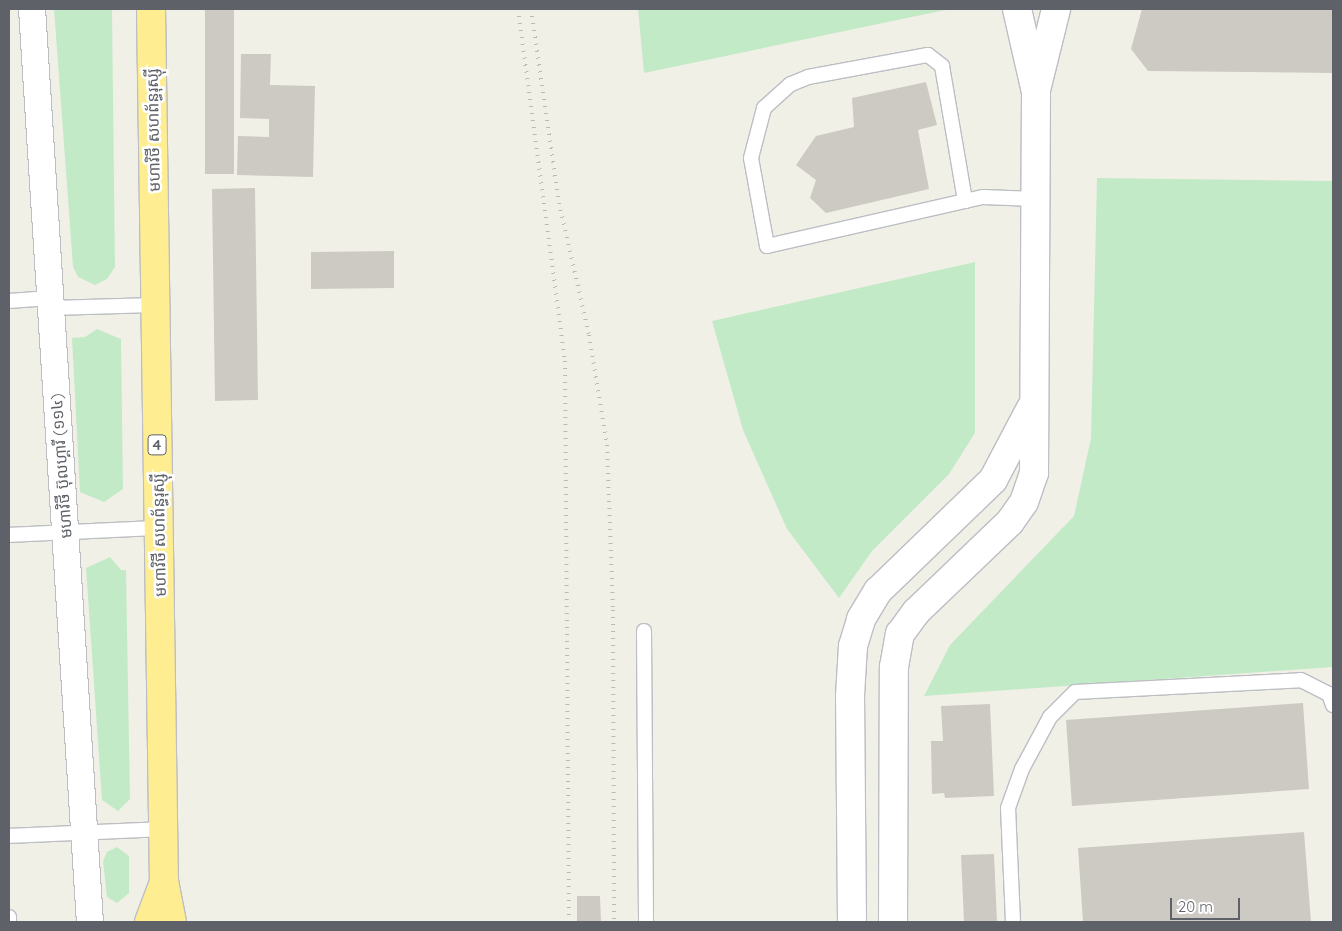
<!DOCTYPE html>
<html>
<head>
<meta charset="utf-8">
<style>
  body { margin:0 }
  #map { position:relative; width:1342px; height:931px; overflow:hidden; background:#f1f0e7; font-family:Quicksand,"Noto Sans Khmer",sans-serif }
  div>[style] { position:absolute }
  .green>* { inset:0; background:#c3eac7 }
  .building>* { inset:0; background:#cdcac4 }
  .roads { filter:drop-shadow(1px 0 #bcbec3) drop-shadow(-1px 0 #bcbec3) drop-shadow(0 1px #bcbec3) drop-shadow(0 -1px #bcbec3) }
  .lane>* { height:14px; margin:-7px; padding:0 7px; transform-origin:7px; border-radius:7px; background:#fff }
  .street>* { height:26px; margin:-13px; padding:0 13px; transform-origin:13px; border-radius:13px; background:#fff }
  .secondary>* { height:28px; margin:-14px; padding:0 14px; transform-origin:14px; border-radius:14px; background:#fff }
  .highway>* { height:28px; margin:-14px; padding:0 14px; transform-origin:14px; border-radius:14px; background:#ffed91 }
  .rail>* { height:4px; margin-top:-2px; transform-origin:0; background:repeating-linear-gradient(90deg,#b8b9b9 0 1px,transparent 0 7px) }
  span { translate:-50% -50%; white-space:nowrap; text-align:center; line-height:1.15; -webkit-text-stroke:5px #fff; paint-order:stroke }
  .shield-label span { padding:1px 4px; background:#fff; border:1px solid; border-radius:4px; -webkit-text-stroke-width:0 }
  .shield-label { font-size:15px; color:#5e6268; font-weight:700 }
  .street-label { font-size:16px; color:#5e6268 }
  .frame { position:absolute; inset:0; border:10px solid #5e6268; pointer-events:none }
  .scale { position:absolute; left:1170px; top:898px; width:70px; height:22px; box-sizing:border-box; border:2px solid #5e6268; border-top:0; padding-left:6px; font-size:15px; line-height:18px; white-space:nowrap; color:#5e6268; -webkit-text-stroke:4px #fff; paint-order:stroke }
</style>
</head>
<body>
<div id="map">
  <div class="green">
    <i style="clip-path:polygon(54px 9px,112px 9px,115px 267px,107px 279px,95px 285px,78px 277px,73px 267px)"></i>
    <i style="clip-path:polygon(638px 9px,950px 9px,644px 73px)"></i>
    <i style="clip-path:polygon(1097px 178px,1333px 181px,1333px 667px,924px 696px,950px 645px,1074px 516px,1091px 438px)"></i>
    <i style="clip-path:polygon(975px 262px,975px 433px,949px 474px,872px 551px,839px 598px,787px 529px,743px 430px,712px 321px)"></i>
    <i style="clip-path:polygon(97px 329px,121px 339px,123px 489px,104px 502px,80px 492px,72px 338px,85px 337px)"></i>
    <i style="clip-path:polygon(110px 557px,121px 570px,126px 570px,130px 799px,118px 811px,102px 800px,86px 568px)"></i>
    <i style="clip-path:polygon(117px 847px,129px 856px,129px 893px,117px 903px,107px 897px,103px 861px,107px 852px)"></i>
  </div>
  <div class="building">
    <i style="clip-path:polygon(205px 9px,234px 9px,234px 174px,205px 174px)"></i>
    <i style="clip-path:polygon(1142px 9px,1333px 9px,1333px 73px,1148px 71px,1131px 49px)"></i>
    <i style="clip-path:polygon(241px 54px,271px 54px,270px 85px,315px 86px,313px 177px,237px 175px,238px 136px,269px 137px,269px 119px,240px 118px)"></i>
    <i style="clip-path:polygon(926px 82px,937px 125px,918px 130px,929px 189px,826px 213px,810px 198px,816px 180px,796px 165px,816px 136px,854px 127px,852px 98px)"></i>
    <i style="clip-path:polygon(255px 188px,258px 400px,215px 401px,212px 189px)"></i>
    <i style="clip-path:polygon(394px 251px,394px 288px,311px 289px,311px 252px)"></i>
    <i style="clip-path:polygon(1303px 703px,1309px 789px,1072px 806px,1066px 720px)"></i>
    <i style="clip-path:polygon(990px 704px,994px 796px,945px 798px,944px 793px,932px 794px,931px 741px,943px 741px,941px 706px)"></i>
    <i style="clip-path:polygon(1304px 832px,1311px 922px,1083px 922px,1078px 848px)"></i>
    <i style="clip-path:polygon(994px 854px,997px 922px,964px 922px,961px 855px)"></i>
    <i style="clip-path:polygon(577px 896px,600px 896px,601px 922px,577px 922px)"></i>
  </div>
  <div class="roads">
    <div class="lane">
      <i style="left:965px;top:201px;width:203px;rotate:167.2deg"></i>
      <i style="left:767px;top:246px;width:89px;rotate:-100.3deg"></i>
      <i style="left:751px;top:158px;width:52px;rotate:-75.4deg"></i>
      <i style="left:764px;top:108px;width:36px;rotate:-42deg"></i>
      <i style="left:791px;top:84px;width:18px;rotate:-22deg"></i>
      <i style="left:808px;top:77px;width:122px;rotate:-10.4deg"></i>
      <i style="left:928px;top:55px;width:18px;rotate:38deg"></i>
      <i style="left:942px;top:66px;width:137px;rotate:80.3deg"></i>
      <i style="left:965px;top:201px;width:18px;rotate:-13deg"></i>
      <i style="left:983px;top:197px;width:52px;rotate:2.2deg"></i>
      <i style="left:9px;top:301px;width:41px;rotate:-4.2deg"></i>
      <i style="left:51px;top:308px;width:104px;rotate:-1.7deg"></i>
      <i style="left:9px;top:535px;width:150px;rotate:-2.7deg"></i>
      <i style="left:644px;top:631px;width:291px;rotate:89.6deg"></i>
      <i style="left:9px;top:836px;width:154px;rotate:-2.6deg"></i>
      <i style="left:9px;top:917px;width:5px;rotate:90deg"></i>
      <i style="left:1013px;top:922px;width:114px;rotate:-92.5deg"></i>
      <i style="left:1008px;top:808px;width:41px;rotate:-70.3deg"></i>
      <i style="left:1022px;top:769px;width:59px;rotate:-61.7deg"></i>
      <i style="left:1050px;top:717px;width:35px;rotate:-45deg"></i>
      <i style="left:1075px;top:692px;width:226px;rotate:-3deg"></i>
      <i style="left:1301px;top:680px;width:31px;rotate:27deg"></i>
      <i style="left:1329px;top:694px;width:12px;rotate:70deg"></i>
    </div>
    <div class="street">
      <i style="left:32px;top:9px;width:915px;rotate:86.37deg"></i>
    </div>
    <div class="secondary">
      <i style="left:1036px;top:90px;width:83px;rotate:-76.1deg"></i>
      <i style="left:852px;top:922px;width:226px;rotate:-90.5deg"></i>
      <i style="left:850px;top:696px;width:50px;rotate:-86.6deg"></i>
      <i style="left:853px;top:646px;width:28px;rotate:-73deg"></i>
      <i style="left:861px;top:619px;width:33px;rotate:-59deg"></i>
      <i style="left:878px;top:591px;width:160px;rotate:-44deg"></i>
      <i style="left:993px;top:480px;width:81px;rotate:-62.2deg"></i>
      <i style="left:893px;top:922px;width:255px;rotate:-89.8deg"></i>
      <i style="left:894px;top:667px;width:34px;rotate:-80deg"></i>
      <i style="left:900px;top:634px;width:27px;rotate:-54deg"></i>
      <i style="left:916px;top:612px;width:130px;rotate:-43.8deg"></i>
      <i style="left:1010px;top:522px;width:24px;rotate:-55deg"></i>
      <i style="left:1024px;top:502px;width:31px;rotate:-71deg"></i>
      <i style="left:1034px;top:473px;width:381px;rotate:-89.7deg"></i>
      <i style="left:1036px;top:92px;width:85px;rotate:-102.9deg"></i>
    </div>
    <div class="highway">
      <i style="left:151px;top:9px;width:872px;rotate:89.15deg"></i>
      <i style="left:164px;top:881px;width:42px;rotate:79deg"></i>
      <i style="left:149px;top:922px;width:43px;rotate:-69.4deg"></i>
    </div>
  </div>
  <div class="rail">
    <i style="left:518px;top:9px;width:355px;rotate:82.4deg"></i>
    <i style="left:565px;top:361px;width:561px;rotate:89.59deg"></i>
    <i style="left:531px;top:9px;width:196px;rotate:81.8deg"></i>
    <i style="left:559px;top:203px;width:135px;rotate:77.2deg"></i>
    <i style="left:589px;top:335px;width:111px;rotate:80.7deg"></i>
    <i style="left:607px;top:445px;width:165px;rotate:87.9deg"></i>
    <i style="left:613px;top:610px;width:312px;rotate:89.8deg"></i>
  </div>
  <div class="shield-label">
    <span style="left:157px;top:445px">4</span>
  </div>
  <div class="street-label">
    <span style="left:153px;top:130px;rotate:-91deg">មហាវិថី សហព័ន្ធរុស្ស៊ី</span>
    <span style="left:61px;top:466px;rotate:-94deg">មហាវិថី ប៊ុលហ្គារី (១១៤)</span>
    <span style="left:159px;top:535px;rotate:-91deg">មហាវិថី សហព័ន្ធរុស្ស៊ី</span>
  </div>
  <div class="frame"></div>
  <div class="scale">20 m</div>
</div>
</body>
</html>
